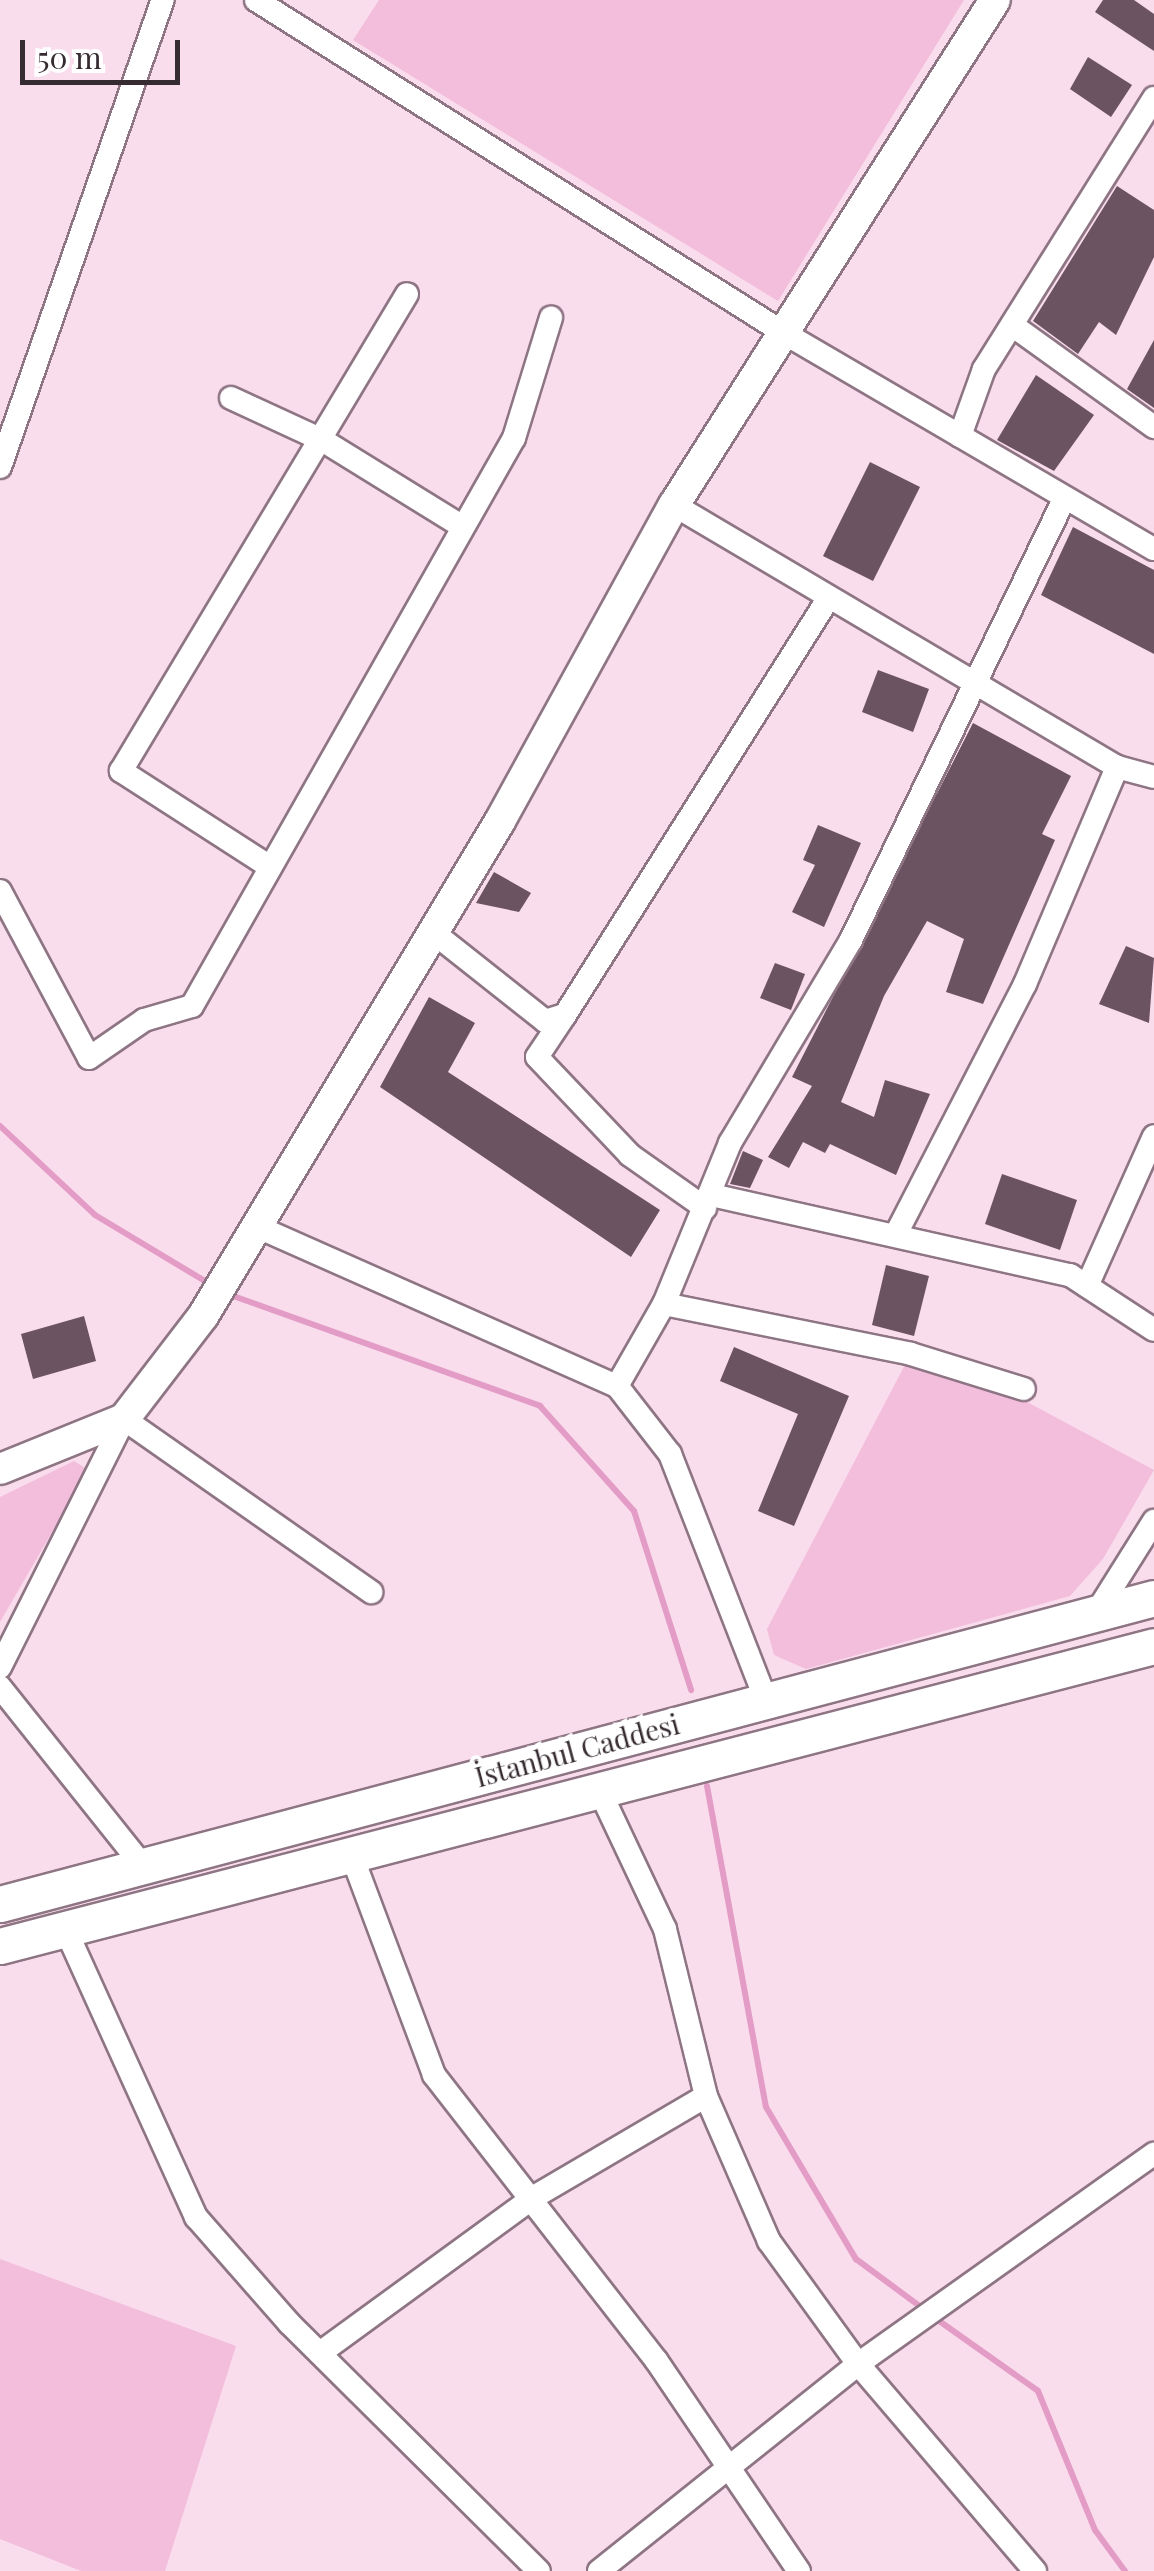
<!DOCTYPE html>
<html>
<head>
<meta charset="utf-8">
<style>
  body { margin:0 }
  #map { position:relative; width:1154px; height:2571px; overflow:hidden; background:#fadded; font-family:"Playfair Display",serif }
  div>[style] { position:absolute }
  .green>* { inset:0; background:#f3bddc }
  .stream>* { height:6px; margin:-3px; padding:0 3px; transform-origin:3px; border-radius:3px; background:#e39cc6 }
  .building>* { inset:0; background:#6b5361 }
  .roads { filter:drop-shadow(2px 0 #8e7584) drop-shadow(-2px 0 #8e7584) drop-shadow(0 2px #8e7584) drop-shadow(0 -2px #8e7584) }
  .street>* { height:22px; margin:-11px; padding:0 11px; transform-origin:11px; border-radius:11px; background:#fff }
  .secondary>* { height:30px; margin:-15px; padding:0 15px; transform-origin:15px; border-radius:15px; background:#fff }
  .primary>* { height:35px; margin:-17.5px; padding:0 17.5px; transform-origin:17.5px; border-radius:17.5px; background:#fff }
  span { translate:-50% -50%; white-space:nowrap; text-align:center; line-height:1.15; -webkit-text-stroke:10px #fff; paint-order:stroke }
  .street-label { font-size:28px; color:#352b31 }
  .scale { position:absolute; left:20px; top:40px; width:160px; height:45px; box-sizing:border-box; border:5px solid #352b31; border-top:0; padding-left:12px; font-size:30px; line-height:35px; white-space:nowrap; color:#352b31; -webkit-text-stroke:8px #fff; paint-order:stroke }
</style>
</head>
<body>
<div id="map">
  <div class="green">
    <i style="clip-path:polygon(379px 0,964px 0,778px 301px,353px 40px)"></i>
    <i style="clip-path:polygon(909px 1357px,1005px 1390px,1154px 1470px,1103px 1559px,1070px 1596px,806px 1669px,774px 1655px,767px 1629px)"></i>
    <i style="clip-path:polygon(74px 1461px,88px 1470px,0 1622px,0 1497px)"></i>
    <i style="clip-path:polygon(0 2259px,236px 2346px,165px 2571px,81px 2571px,0 2539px)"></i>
  </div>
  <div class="stream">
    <i style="left:0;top:1126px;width:130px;rotate:43.1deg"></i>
    <i style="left:95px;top:1215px;width:134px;rotate:31deg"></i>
    <i style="left:225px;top:1293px;width:335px;rotate:19.7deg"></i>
    <i style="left:540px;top:1406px;width:141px;rotate:48.2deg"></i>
    <i style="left:634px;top:1511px;width:188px;rotate:72.3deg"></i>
    <i style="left:707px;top:1786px;width:326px;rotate:79.6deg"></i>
    <i style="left:766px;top:2107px;width:177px;rotate:59.4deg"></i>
    <i style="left:856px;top:2259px;width:86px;rotate:36.5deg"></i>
    <i style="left:935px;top:2318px;width:126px;rotate:35.3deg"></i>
    <i style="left:1038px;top:2391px;width:150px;rotate:67.7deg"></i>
    <i style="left:1095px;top:2530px;width:51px;rotate:53.8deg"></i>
  </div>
  <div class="building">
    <i style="clip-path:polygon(1103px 0,1134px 0,1154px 14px,1154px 51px,1095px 12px)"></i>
    <i style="clip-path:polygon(1088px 57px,1132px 85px,1111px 117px,1070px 89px)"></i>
    <i style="clip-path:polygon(1117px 186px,1154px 210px,1154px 257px,1116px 335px,1099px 322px,1078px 354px,1033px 321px)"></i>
    <i style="clip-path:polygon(1154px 340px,1154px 408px,1127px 389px)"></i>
    <i style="clip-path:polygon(1036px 375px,1094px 415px,1054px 471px,997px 440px)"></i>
    <i style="clip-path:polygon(870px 462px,920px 487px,873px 581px,823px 556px)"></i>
    <i style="clip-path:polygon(1073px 527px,1154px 570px,1154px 654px,1041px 595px)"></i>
    <i style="clip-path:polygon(878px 670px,929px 689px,913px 732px,862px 712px)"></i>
    <i style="clip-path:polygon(973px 723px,1071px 776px,1042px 834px,1055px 840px,983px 1004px,946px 992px,964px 939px,927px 921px,884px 996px,841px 1102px,874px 1117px,885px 1080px,930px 1094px,896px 1175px,830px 1144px,825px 1153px,803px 1142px,789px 1168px,768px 1157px,812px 1086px,792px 1077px)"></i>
    <i style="clip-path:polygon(818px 825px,861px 843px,824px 927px,792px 912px,815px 865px,803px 860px)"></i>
    <i style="clip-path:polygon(494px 872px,531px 893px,519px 912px,476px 903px)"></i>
    <i style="clip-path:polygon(1126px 946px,1154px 958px,1149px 1023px,1099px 1004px)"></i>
    <i style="clip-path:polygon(775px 963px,805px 974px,791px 1010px,760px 998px)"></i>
    <i style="clip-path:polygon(429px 997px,475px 1023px,448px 1072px,660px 1210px,631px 1257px,380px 1087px)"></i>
    <i style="clip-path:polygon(743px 1151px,763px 1160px,750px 1188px,730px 1184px)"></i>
    <i style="clip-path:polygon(1002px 1174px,1077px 1200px,1060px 1250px,985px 1224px)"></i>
    <i style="clip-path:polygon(886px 1265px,929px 1276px,914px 1336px,872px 1325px)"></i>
    <i style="clip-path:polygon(84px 1316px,96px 1361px,33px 1379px,21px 1334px)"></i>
    <i style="clip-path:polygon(734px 1347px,849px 1396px,794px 1526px,758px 1511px,798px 1414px,720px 1381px)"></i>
  </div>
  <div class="roads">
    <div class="street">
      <i style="left:256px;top:0;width:624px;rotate:32.24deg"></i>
      <i style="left:784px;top:333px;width:428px;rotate:30.3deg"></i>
      <i style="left:1012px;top:325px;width:175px;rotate:35.7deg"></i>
      <i style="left:231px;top:398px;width:100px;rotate:24.8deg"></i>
      <i style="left:322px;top:440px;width:163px;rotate:31.7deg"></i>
      <i style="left:960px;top:436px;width:71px;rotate:-70.3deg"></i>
      <i style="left:984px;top:369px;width:320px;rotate:-57.9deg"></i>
      <i style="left:0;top:467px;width:495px;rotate:-70.8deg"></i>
      <i style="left:674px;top:505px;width:515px;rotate:30.6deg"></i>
      <i style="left:1117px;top:767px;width:38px;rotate:15deg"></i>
      <i style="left:267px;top:865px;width:174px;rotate:-147.2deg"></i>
      <i style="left:121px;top:771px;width:556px;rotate:-59.05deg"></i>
      <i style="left:0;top:891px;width:189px;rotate:61.9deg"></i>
      <i style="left:89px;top:1058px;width:67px;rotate:-34.6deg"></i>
      <i style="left:144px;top:1020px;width:50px;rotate:-16.3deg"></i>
      <i style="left:192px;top:1006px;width:653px;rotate:-60.45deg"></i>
      <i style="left:514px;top:438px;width:126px;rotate:-72.9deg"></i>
      <i style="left:434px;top:933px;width:142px;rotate:38.4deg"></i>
      <i style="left:545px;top:1021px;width:21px;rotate:-17deg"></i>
      <i style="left:565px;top:1015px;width:494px;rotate:-57.7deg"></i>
      <i style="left:565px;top:1015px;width:50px;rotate:123.7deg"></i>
      <i style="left:537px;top:1057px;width:135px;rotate:46.5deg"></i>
      <i style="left:630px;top:1155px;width:92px;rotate:35.2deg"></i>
      <i style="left:711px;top:1195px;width:368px;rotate:12.6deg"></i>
      <i style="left:1070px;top:1275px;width:100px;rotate:33.2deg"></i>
      <i style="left:260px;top:1228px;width:390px;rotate:23.9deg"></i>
      <i style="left:617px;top:1386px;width:86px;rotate:52.1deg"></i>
      <i style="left:670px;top:1454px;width:264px;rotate:68.7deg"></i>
      <i style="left:896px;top:1234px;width:281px;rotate:-62.7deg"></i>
      <i style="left:1025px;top:984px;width:236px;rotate:-67deg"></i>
      <i style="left:1087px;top:1286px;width:164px;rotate:-65.9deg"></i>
      <i style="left:664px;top:1304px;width:252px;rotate:11.4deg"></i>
      <i style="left:911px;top:1354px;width:118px;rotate:17.2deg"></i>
      <i style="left:617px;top:1386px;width:95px;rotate:-60.2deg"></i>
      <i style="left:664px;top:1304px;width:174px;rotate:-67.7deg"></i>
      <i style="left:730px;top:1143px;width:236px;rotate:-59.2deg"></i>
      <i style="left:851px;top:940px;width:491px;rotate:-64.2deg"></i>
      <i style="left:1096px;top:1613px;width:109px;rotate:-57.8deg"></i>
      <i style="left:0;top:1667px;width:277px;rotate:-63.4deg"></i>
      <i style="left:124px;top:1419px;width:302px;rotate:35deg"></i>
      <i style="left:0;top:1687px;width:228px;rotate:51.4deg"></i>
      <i style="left:350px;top:1851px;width:239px;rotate:69.4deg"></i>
      <i style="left:434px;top:2075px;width:361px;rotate:52.1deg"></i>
      <i style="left:656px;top:2360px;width:255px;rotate:55.9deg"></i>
      <i style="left:64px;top:1926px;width:320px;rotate:65.6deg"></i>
      <i style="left:196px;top:2217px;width:141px;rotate:48.7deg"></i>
      <i style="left:289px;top:2323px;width:352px;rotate:44.8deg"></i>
      <i style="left:320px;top:2353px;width:265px;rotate:-36.1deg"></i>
      <i style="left:534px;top:2197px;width:199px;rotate:-30.4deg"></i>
      <i style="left:706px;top:2096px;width:172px;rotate:-103.8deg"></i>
      <i style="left:665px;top:1929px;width:157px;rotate:-115.3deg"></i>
      <i style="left:599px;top:2571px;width:332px;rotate:-38.6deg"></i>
      <i style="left:858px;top:2364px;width:152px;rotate:-125.9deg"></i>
      <i style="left:769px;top:2241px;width:158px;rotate:-113.5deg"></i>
      <i style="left:1035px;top:2571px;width:272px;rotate:-130.5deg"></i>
      <i style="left:858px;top:2364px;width:363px;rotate:-35.4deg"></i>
    </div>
    <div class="secondary">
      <i style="left:0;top:1469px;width:134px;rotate:-22deg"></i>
      <i style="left:124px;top:1419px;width:130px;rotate:-52.5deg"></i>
      <i style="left:203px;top:1316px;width:577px;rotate:-59.04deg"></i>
      <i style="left:500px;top:821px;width:361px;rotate:-61.2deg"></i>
      <i style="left:674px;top:505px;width:598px;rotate:-57.56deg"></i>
    </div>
    <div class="primary">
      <i style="left:0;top:1904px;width:1194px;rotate:-14.85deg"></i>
      <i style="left:0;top:1946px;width:1192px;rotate:-14.57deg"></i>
    </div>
  </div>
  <div class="street-label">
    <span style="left:577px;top:1750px;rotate:-15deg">İstanbul Caddesi</span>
  </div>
  <div class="scale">50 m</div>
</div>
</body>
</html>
